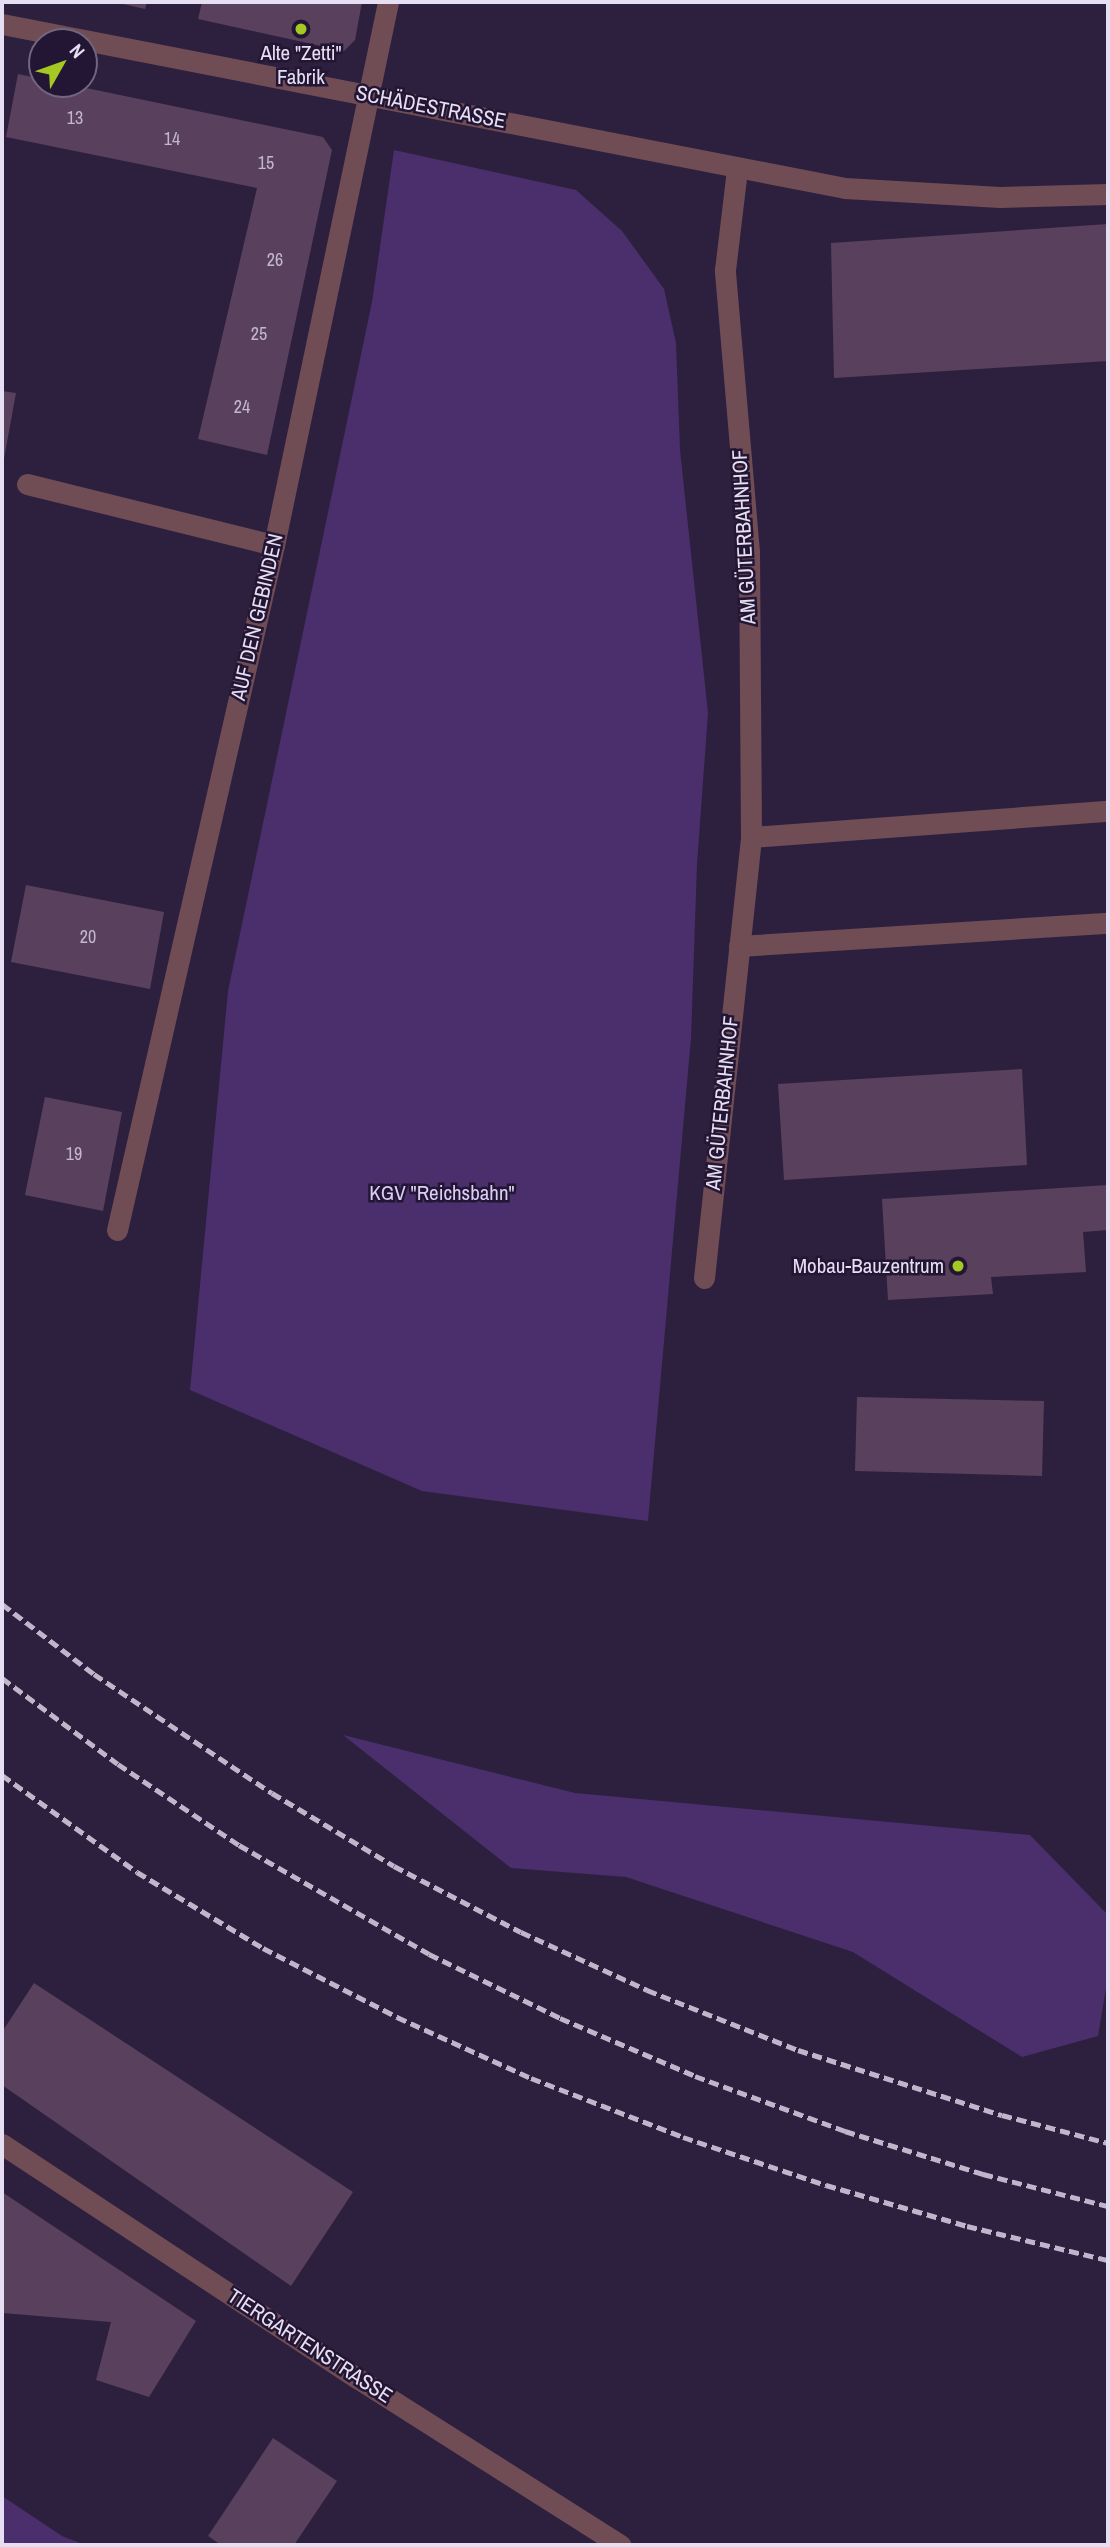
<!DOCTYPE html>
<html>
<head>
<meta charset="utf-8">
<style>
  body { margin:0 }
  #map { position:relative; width:1110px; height:2547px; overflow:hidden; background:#2d203e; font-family:"Archivo Narrow",sans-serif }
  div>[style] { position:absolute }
  .green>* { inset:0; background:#4a2f6c }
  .building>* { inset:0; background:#59405d }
  .service>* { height:21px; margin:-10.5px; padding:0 10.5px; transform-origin:10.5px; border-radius:10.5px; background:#704c55 }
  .minor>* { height:21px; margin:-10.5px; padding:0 10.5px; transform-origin:10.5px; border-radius:10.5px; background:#704c55 }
  .rail>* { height:5px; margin-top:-2.5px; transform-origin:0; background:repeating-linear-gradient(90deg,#bfb6cc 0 10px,transparent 0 15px) }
  .dots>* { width:19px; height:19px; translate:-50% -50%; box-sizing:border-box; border:4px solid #231634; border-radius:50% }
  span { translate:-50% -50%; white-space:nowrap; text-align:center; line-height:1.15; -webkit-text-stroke:5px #231634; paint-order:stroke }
  .number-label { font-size:18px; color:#c3b7ce }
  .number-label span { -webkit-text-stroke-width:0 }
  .poi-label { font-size:21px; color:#e6dff3 }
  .right { translate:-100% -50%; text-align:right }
  .street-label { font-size:21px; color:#e6dff3 }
  .park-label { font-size:21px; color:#dccdf5 }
  .frame { position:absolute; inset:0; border:4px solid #e6dff3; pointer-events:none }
  .north { position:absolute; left:28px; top:28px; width:70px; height:70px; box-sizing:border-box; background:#231634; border:2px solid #716680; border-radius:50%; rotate:50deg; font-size:19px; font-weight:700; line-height:28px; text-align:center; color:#e6dff3 }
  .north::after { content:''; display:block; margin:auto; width:24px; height:32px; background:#a5c823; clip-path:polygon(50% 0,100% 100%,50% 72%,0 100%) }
</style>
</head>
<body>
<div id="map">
  <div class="green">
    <i style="clip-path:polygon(394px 150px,576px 190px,622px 231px,664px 289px,676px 343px,680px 450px,708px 713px,697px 864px,691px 1038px,648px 1521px,422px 1491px,190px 1390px,228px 991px,372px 302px)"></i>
    <i style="clip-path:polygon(343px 1735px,575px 1793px,1030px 1835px,1108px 1915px,1108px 1976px,1098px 2036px,1022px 2057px,853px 1952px,626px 1877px,511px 1868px)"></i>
    <i style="clip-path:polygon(2px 2496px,62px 2536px,85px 2545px,2px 2545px)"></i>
  </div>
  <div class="building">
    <i style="clip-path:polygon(114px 2px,147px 2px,145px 9px)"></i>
    <i style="clip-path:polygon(202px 2px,362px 2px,355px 40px,344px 51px,198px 19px)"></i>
    <i style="clip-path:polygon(18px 74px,42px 79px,42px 84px,67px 84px,323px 137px,332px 150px,267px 455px,198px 439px,257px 188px,6px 137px)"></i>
    <i style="clip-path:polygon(1108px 224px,1108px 361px,834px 378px,831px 243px)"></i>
    <i style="clip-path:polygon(2px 391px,16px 393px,3px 464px,2px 464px)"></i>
    <i style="clip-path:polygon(26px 885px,164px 912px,150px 989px,11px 962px)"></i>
    <i style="clip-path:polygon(1022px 1069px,1027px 1165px,784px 1180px,778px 1084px)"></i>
    <i style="clip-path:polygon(45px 1097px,122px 1112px,103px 1211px,25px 1195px)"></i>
    <i style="clip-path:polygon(1108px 1185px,1108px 1230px,1083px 1232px,1086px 1272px,991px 1277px,993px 1294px,888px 1300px,882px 1199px)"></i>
    <i style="clip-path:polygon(857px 1397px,1044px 1401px,1042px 1476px,855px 1471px)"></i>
    <i style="clip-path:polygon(34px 1983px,353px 2192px,291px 2286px,2px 2085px,2px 2032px)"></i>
    <i style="clip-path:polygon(2px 2192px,196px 2321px,149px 2397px,96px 2380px,111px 2322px,2px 2313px)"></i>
    <i style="clip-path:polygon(273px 2438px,337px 2481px,294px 2545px,221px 2545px,208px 2536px)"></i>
  </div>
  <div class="service">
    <i style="left:27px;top:484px;width:254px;rotate:13.9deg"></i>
    <i style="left:751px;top:837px;width:358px;rotate:-4.2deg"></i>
    <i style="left:739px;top:946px;width:370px;rotate:-3.6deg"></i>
  </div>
  <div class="minor">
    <i style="left:2px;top:24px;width:859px;rotate:11.01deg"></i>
    <i style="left:845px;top:188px;width:155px;rotate:3.3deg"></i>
    <i style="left:1000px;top:197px;width:108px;rotate:-1.6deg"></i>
    <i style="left:117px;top:1230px;width:703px;rotate:-77.09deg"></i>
    <i style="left:274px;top:545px;width:555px;rotate:-78.14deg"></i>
    <i style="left:704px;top:1278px;width:443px;rotate:-83.9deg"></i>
    <i style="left:751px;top:837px;width:285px;rotate:-90.4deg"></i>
    <i style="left:749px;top:552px;width:283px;rotate:-94.9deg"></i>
    <i style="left:725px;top:270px;width:102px;rotate:-83.2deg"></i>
    <i style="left:2px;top:2144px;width:425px;rotate:33.4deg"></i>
    <i style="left:357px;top:2378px;width:312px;rotate:32.4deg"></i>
  </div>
  <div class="rail">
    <i style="left:2px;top:1604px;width:116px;rotate:37.3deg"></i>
    <i style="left:94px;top:1674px;width:214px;rotate:33.8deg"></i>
    <i style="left:272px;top:1793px;width:142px;rotate:30.9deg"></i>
    <i style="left:394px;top:1866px;width:143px;rotate:27.5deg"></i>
    <i style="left:521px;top:1932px;width:139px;rotate:24.7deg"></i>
    <i style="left:647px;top:1990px;width:162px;rotate:21.7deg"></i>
    <i style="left:798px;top:2050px;width:214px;rotate:17.7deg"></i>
    <i style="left:1002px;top:2115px;width:110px;rotate:14.8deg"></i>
    <i style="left:2px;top:1678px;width:144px;rotate:36.6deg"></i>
    <i style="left:118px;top:1764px;width:146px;rotate:33.8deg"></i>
    <i style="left:239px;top:1845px;width:219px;rotate:29.8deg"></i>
    <i style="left:429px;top:1954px;width:146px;rotate:26deg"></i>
    <i style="left:560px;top:2018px;width:147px;rotate:23.2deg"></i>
    <i style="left:695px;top:2076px;width:160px;rotate:20.1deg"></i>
    <i style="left:845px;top:2131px;width:145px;rotate:17.3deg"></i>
    <i style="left:983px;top:2174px;width:129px;rotate:14.4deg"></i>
    <i style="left:2px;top:1775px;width:166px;rotate:35.7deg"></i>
    <i style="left:137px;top:1872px;width:147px;rotate:31.1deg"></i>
    <i style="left:263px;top:1948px;width:151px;rotate:27.2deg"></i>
    <i style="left:397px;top:2017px;width:147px;rotate:24.5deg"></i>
    <i style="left:531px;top:2078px;width:163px;rotate:21.2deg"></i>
    <i style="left:683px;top:2137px;width:151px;rotate:18.6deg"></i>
    <i style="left:826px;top:2185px;width:147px;rotate:16.2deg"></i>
    <i style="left:967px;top:2226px;width:145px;rotate:13.6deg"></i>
  </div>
  <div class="dots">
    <i style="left:301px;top:29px;background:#a5c823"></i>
    <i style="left:958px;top:1266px;background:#a5c823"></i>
  </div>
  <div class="number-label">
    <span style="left:75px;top:118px">13</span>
    <span style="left:172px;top:139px">14</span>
    <span style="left:266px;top:163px">15</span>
    <span style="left:275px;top:260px">26</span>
    <span style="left:259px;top:334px">25</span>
    <span style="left:242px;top:407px">24</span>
    <span style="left:88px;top:937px">20</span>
    <span style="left:74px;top:1154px">19</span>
  </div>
  <div class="poi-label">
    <span style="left:301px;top:65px">Alte "Zetti"<br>Fabrik</span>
    <span class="right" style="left:944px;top:1266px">Mobau-Bauzentrum</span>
  </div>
  <div class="street-label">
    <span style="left:431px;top:107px;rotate:11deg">SCHÄDESTRASSE</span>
    <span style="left:744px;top:537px;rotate:-93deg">AM GÜTERBAHNHOF</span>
    <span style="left:257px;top:617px;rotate:-77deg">AUF DEN GEBINDEN</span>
    <span style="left:722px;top:1103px;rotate:-84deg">AM GÜTERBAHNHOF</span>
    <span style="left:310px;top:2346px;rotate:33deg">TIERGARTENSTRASSE</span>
  </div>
  <div class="park-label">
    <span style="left:442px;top:1193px">KGV "Reichsbahn"</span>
  </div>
  <div class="frame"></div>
  <div class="north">N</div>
</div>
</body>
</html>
